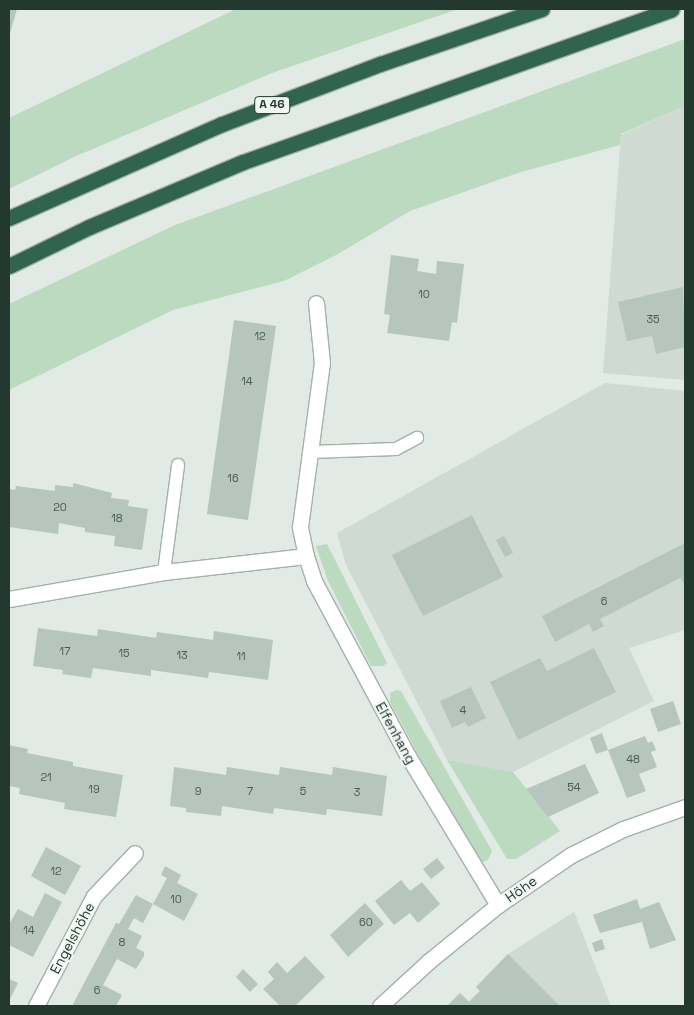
<!DOCTYPE html>
<html>
<head>
<meta charset="utf-8">
<style>
  body { margin:0 }
  #map { position:relative; width:694px; height:1015px; overflow:hidden; background:#e1eae5; font-family:"Space Grotesk",sans-serif }
  div>[style] { position:absolute }
  .built>* { inset:0; background:#cfdad3 }
  .green>* { inset:0; background:#bbdabf }
  .building>* { inset:0; background:#b6c5bd }
  .roads { filter:drop-shadow(1px 0 #a4b1ab) drop-shadow(-1px 0 #a4b1ab) drop-shadow(0 1px #a4b1ab) drop-shadow(0 -1px #a4b1ab) }
  .service>* { height:12px; margin:-6px; padding:0 6px; transform-origin:6px; border-radius:6px; background:#fff }
  .minor>* { height:15px; margin:-7.5px; padding:0 7.5px; transform-origin:7.5px; border-radius:7.5px; background:#fff }
  .motorway>* { height:15px; margin:-7.5px; padding:0 7.5px; transform-origin:7.5px; border-radius:7.5px; background:#316351 }
  span { translate:-50% -50%; white-space:nowrap; text-align:center; line-height:1.15; -webkit-text-stroke:4px #f1f7f3; paint-order:stroke }
  .number-label { font-size:11px; color:#485c53 }
  .number-label span { -webkit-text-stroke-width:0 }
  .shield-label span { padding:1px 4px; background:#f1f7f3; border:1px solid; border-radius:4px; -webkit-text-stroke-width:0 }
  .shield-label { font-size:12px; color:#233930; font-weight:700 }
  .street-label { font-size:14px; color:#233930 }
  .frame { position:absolute; inset:0; border:10px solid #233930; pointer-events:none }
</style>
</head>
<body>
<div id="map">
  <div class="built">
    <i style="clip-path:polygon(685px 106px,685px 380px,603px 373px,621px 135px)"></i>
    <i style="clip-path:polygon(605px 383px,685px 391px,685px 630px,629px 648px,654px 701px,513px 772px,447px 760px,346px 565px,337px 533px)"></i>
    <i style="clip-path:polygon(574px 912px,611px 1006px,447px 1006px,460px 993px,469px 1001px,480px 991px,476px 987px,508px 954px)"></i>
  </div>
  <div class="green">
    <i style="clip-path:polygon(236px 9px,458px 9px,272px 73px,74px 157px,9px 189px,9px 118px)"></i>
    <i style="clip-path:polygon(685px 39px,685px 106px,621px 134px,620px 145px,521px 172px,410px 211px,338px 254px,284px 281px,173px 310px,9px 390px,9px 304px,175px 225px)"></i>
    <i style="clip-path:polygon(327px 544px,387px 663px,383px 666px,371px 666px,328px 581px,316px 546px)"></i>
    <i style="clip-path:polygon(396px 690px,401px 691px,492px 851px,488px 860px,482px 862px,420px 758px,390px 702px,390px 693px)"></i>
    <i style="clip-path:polygon(447px 760px,513px 772px,560px 831px,516px 859px,507px 859px)"></i>
  </div>
  <div class="building">
    <i style="clip-path:polygon(9px 9px,17px 9px,9px 37px)"></i>
    <i style="clip-path:polygon(391px 255px,419px 259px,417px 271px,436px 274px,437px 261px,464px 264px,457px 323px,452px 322px,449px 341px,387px 333px,390px 315px,384px 314px)"></i>
    <i style="clip-path:polygon(683px 287px,685px 347px,656px 354px,652px 336px,627px 341px,618px 302px)"></i>
    <i style="clip-path:polygon(234px 320px,276px 326px,248px 520px,207px 514px)"></i>
    <i style="clip-path:polygon(73px 483px,112px 493px,111px 498px,129px 500px,128px 506px,148px 509px,142px 550px,114px 546px,115px 536px,85px 532px,85px 528px,59px 523px,58px 534px,9px 527px,9px 489px,15px 490px,16px 486px,55px 491px,55px 485px,73px 487px)"></i>
    <i style="clip-path:polygon(472px 515px,503px 577px,423px 616px,392px 555px)"></i>
    <i style="clip-path:polygon(504px 536px,513px 553px,505px 557px,496px 540px)"></i>
    <i style="clip-path:polygon(685px 543px,685px 585px,680px 578px,600px 619px,604px 626px,593px 632px,589px 624px,555px 642px,542px 616px)"></i>
    <i style="clip-path:polygon(38px 628px,97px 636px,98px 629px,156px 638px,157px 632px,213px 640px,214px 631px,273px 640px,268px 680px,209px 672px,208px 678px,151px 670px,151px 676px,93px 668px,91px 678px,62px 674px,63px 670px,33px 666px)"></i>
    <i style="clip-path:polygon(594px 648px,616px 692px,518px 740px,490px 682px,540px 658px,547px 671px)"></i>
    <i style="clip-path:polygon(471px 687px,486px 718px,468px 727px,465px 722px,452px 728px,440px 701px)"></i>
    <i style="clip-path:polygon(673px 701px,681px 724px,658px 732px,650px 709px)"></i>
    <i style="clip-path:polygon(602px 733px,608px 750px,596px 754px,590px 738px)"></i>
    <i style="clip-path:polygon(645px 736px,648px 743px,652px 741px,656px 750px,651px 752px,657px 767px,639px 774px,646px 791px,627px 798px,608px 750px)"></i>
    <i style="clip-path:polygon(9px 745px,28px 749px,27px 753px,73px 762px,73px 766px,123px 775px,116px 817px,64px 809px,65px 803px,19px 794px,20px 788px,9px 786px)"></i>
    <i style="clip-path:polygon(585px 764px,599px 793px,548px 817px,526px 789px)"></i>
    <i style="clip-path:polygon(174px 767px,226px 775px,227px 767px,279px 775px,280px 767px,332px 775px,333px 767px,387px 776px,382px 816px,327px 809px,326px 815px,274px 808px,273px 814px,222px 806px,221px 816px,186px 812px,186px 808px,170px 806px)"></i>
    <i style="clip-path:polygon(46px 847px,81px 866px,65px 895px,31px 876px)"></i>
    <i style="clip-path:polygon(437px 858px,445px 868px,431px 879px,423px 869px)"></i>
    <i style="clip-path:polygon(165px 866px,181px 875px,177px 883px,198px 894px,184px 921px,153px 904px,143px 923px,134px 918px,128px 929px,142px 936px,136px 948px,144px 952px,144px 956px,136px 969px,117px 959px,103px 985px,122px 995px,116px 1006px,72px 1006px,116px 923px,119px 924px,136px 895px,153px 904px,167px 878px,161px 875px)"></i>
    <i style="clip-path:polygon(401px 880px,410px 891px,422px 882px,440px 904px,418px 923px,410px 913px,394px 925px,375px 901px)"></i>
    <i style="clip-path:polygon(45px 893px,62px 902px,33px 957px,9px 945px,9px 924px,18px 909px,33px 917px)"></i>
    <i style="clip-path:polygon(637px 899px,640px 909px,659px 902px,676px 940px,650px 949px,642px 922px,600px 933px,593px 915px)"></i>
    <i style="clip-path:polygon(365px 903px,384px 924px,348px 957px,330px 935px)"></i>
    <i style="clip-path:polygon(602px 939px,605px 949px,595px 952px,592px 943px)"></i>
    <i style="clip-path:polygon(508px 954px,560px 1006px,447px 1006px,460px 993px,469px 1002px,480px 991px,476px 987px)"></i>
    <i style="clip-path:polygon(305px 956px,325px 977px,295px 1006px,280px 1006px,263px 989px,274px 979px,268px 972px,277px 962px,287px 973px)"></i>
    <i style="clip-path:polygon(243px 969px,258px 984px,250px 992px,236px 977px)"></i>
    <i style="clip-path:polygon(9px 979px,18px 983px,9px 1001px)"></i>
  </div>
  <div class="roads">
    <div class="service">
      <i style="left:311px;top:452px;width:85px;rotate:-2deg"></i>
      <i style="left:396px;top:449px;width:24px;rotate:-28deg"></i>
      <i style="left:164px;top:572px;width:108px;rotate:-82.5deg"></i>
    </div>
    <div class="minor">
      <i style="left:306px;top:556px;width:26px;rotate:72deg"></i>
      <i style="left:314px;top:581px;width:199px;rotate:61.8deg"></i>
      <i style="left:408px;top:756px;width:174px;rotate:58.9deg"></i>
      <i style="left:9px;top:599px;width:157px;rotate:-9.9deg"></i>
      <i style="left:164px;top:572px;width:143px;rotate:-6.4deg"></i>
      <i style="left:306px;top:556px;width:30px;rotate:-102deg"></i>
      <i style="left:300px;top:527px;width:165px;rotate:-82.4deg"></i>
      <i style="left:322px;top:363px;width:60px;rotate:-95.7deg"></i>
      <i style="left:36px;top:1006px;width:124px;rotate:-62.2deg"></i>
      <i style="left:94px;top:896px;width:59px;rotate:-46.4deg"></i>
      <i style="left:380px;top:1006px;width:67px;rotate:-42.6deg"></i>
      <i style="left:429px;top:961px;width:89px;rotate:-39.1deg"></i>
      <i style="left:498px;top:905px;width:88px;rotate:-34.4deg"></i>
      <i style="left:571px;top:855px;width:58px;rotate:-26.6deg"></i>
      <i style="left:623px;top:829px;width:66px;rotate:-19.5deg"></i>
    </div>
    <div class="motorway">
      <i style="left:9px;top:218px;width:233px;rotate:-23.8deg"></i>
      <i style="left:222px;top:124px;width:169px;rotate:-20.8deg"></i>
      <i style="left:380px;top:64px;width:171px;rotate:-18.8deg"></i>
      <i style="left:9px;top:266px;width:89px;rotate:-26deg"></i>
      <i style="left:89px;top:227px;width:167px;rotate:-22.9deg"></i>
      <i style="left:243px;top:162px;width:455px;rotate:-19.6deg"></i>
    </div>
  </div>
  <div class="number-label">
    <span style="left:424px;top:294px">10</span>
    <span style="left:653px;top:319px">35</span>
    <span style="left:260px;top:336px">12</span>
    <span style="left:247px;top:381px">14</span>
    <span style="left:233px;top:478px">16</span>
    <span style="left:60px;top:507px">20</span>
    <span style="left:117px;top:518px">18</span>
    <span style="left:604px;top:601px">6</span>
    <span style="left:65px;top:651px">17</span>
    <span style="left:124px;top:653px">15</span>
    <span style="left:182px;top:655px">13</span>
    <span style="left:241px;top:656px">11</span>
    <span style="left:463px;top:710px">4</span>
    <span style="left:633px;top:759px">48</span>
    <span style="left:46px;top:777px">21</span>
    <span style="left:574px;top:787px">54</span>
    <span style="left:94px;top:789px">19</span>
    <span style="left:198px;top:791px">9</span>
    <span style="left:250px;top:791px">7</span>
    <span style="left:303px;top:791px">5</span>
    <span style="left:357px;top:792px">3</span>
    <span style="left:56px;top:871px">12</span>
    <span style="left:176px;top:899px">10</span>
    <span style="left:366px;top:922px">60</span>
    <span style="left:29px;top:930px">14</span>
    <span style="left:122px;top:942px">8</span>
    <span style="left:97px;top:990px">6</span>
  </div>
  <div class="shield-label">
    <span style="left:272px;top:105px">A 46</span>
  </div>
  <div class="street-label">
    <span style="left:396px;top:733px;rotate:61deg">Elfenhang</span>
    <span style="left:521px;top:889px;rotate:-35deg">Höhe</span>
    <span style="left:72px;top:938px;rotate:-62deg">Engelshöhe</span>
  </div>
  <div class="frame"></div>
</div>
</body>
</html>
